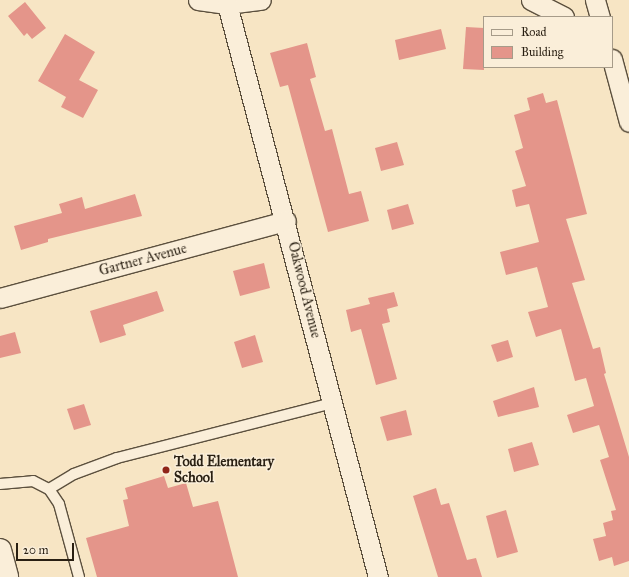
<!DOCTYPE html>
<html>
<head>
<meta charset="utf-8">
<style>
  body { margin:0 }
  #map { position:relative; width:629px; height:577px; overflow:hidden; background:#f7e5c4; font-family:"IM FELL Great Primer",serif }
  div>[style] { position:absolute }
  .building>* { inset:0; background:#e4958a }
  .roads { filter:drop-shadow(1px 0 #5c503e) drop-shadow(-1px 0 #5c503e) drop-shadow(0 1px #5c503e) drop-shadow(0 -1px #5c503e) }
  .service>* { height:10px; margin:-5px; padding:0 5px; transform-origin:5px; border-radius:5px; background:#faeed9 }
  .minor>* { height:19px; margin:-9.5px; padding:0 9.5px; transform-origin:9.5px; border-radius:9.5px; background:#faeed9 }
  .tertiary>* { height:22px; margin:-11px; padding:0 11px; transform-origin:11px; border-radius:11px; background:#faeed9 }
  .dots>* { width:11px; height:11px; translate:-50% -50%; box-sizing:border-box; border:2px solid #faeed9; border-radius:50% }
  span { translate:-50% -50%; white-space:nowrap; text-align:center; line-height:1.15; -webkit-text-stroke:3px #faeed9; paint-order:stroke }
  .street-label { font-size:14px; color:#291f12 }
  .poi-label { font-size:14px; color:#291f12; font-weight:700 }
  .left { translate:0 -50%; text-align:left }
  .legend { position:absolute; left:483px; top:16px; width:130px; height:52px; box-sizing:border-box; background:#faeed9; border:1px solid #a69b89; margin:0; padding:5px 7px; list-style:none; font-size:12px; color:#291f12 }
  .legend li { display:flex; align-items:center; gap:8px; height:20px }
  .legend b { width:20px; border:1px solid #a69b89 }
  .scale { position:absolute; left:16px; top:543px; width:58px; height:18px; box-sizing:border-box; border:2px solid #291f12; border-top:0; padding-left:5px; font-size:12px; line-height:14px; white-space:nowrap; color:#291f12; -webkit-text-stroke:3px #faeed9; paint-order:stroke }
</style>
</head>
<body>
<div id="map">
  <div class="building">
    <i style="clip-path:polygon(25px 2px,46px 28px,32px 39px,27px 33px,24px 36px,8px 16px)"></i>
    <i style="clip-path:polygon(466px 27px,484px 28px,484px 70px,463px 69px)"></i>
    <i style="clip-path:polygon(441px 29px,446px 49px,399px 60px,395px 40px)"></i>
    <i style="clip-path:polygon(65px 34px,95px 52px,79px 80px,98px 90px,83px 118px,61px 107px,66px 97px,38px 81px)"></i>
    <i style="clip-path:polygon(307px 43px,316px 77px,310px 79px,325px 131px,332px 129px,349px 194px,361px 191px,369px 221px,328px 232px,288px 85px,280px 87px,270px 53px)"></i>
    <i style="clip-path:polygon(543px 93px,546px 103px,557px 100px,587px 214px,566px 219px,585px 280px,572px 283px,593px 349px,600px 347px,606px 373px,604px 374px,629px 457px,629px 561px,614px 566px,612px 557px,599px 561px,593px 539px,606px 536px,603px 523px,613px 520px,611px 511px,616px 510px,600px 460px,609px 457px,599px 425px,573px 433px,567px 415px,594px 406px,586px 378px,575px 381px,561px 329px,536px 337px,528px 312px,548px 307px,537px 267px,506px 275px,500px 252px,539px 242px,529px 204px,516px 207px,512px 190px,526px 186px,515px 151px,523px 148px,514px 115px,530px 110px,527px 98px)"></i>
    <i style="clip-path:polygon(397px 142px,404px 165px,381px 171px,375px 148px)"></i>
    <i style="clip-path:polygon(135px 194px,142px 216px,48px 239px,48px 242px,21px 250px,14px 226px,62px 213px,59px 204px,82px 197px,85px 209px)"></i>
    <i style="clip-path:polygon(408px 204px,414px 224px,392px 230px,387px 210px)"></i>
    <i style="clip-path:polygon(264px 263px,270px 288px,240px 296px,233px 271px)"></i>
    <i style="clip-path:polygon(157px 291px,164px 311px,123px 325px,126px 335px,100px 343px,90px 311px)"></i>
    <i style="clip-path:polygon(394px 292px,398px 306px,387px 309px,390px 322px,382px 324px,397px 379px,376px 385px,361px 329px,351px 332px,346px 310px,370px 304px,368px 298px)"></i>
    <i style="clip-path:polygon(15px 332px,21px 353px,0 358px,0 336px)"></i>
    <i style="clip-path:polygon(255px 335px,263px 362px,242px 368px,234px 342px)"></i>
    <i style="clip-path:polygon(508px 340px,513px 357px,497px 362px,491px 345px)"></i>
    <i style="clip-path:polygon(534px 387px,539px 407px,498px 417px,493px 401px)"></i>
    <i style="clip-path:polygon(84px 404px,91px 425px,74px 430px,67px 409px)"></i>
    <i style="clip-path:polygon(406px 410px,412px 435px,387px 441px,380px 417px)"></i>
    <i style="clip-path:polygon(532px 442px,539px 465px,514px 472px,508px 449px)"></i>
    <i style="clip-path:polygon(164px 476px,168px 488px,186px 483px,193px 507px,218px 501px,238px 577px,97px 577px,86px 538px,129px 526px,123px 500px,128px 499px,125px 488px)"></i>
    <i style="clip-path:polygon(436px 488px,441px 505px,449px 503px,467px 560px,476px 558px,482px 577px,438px 577px,413px 496px)"></i>
    <i style="clip-path:polygon(506px 510px,518px 552px,497px 558px,486px 516px)"></i>
  </div>
  <div class="roads">
    <div class="service">
      <i style="left:0;top:484px;width:33px;rotate:-5deg"></i>
      <i style="left:33px;top:481px;width:18px;rotate:27deg"></i>
      <i style="left:49px;top:489px;width:18px;rotate:56deg"></i>
      <i style="left:59px;top:504px;width:76px;rotate:74.7deg"></i>
      <i style="left:49px;top:489px;width:29px;rotate:-31deg"></i>
      <i style="left:74px;top:474px;width:46px;rotate:-20.4deg"></i>
      <i style="left:117px;top:458px;width:223px;rotate:-14.3deg"></i>
    </div>
    <div class="minor">
      <i style="left:198px;top:0;width:29px;rotate:8deg"></i>
      <i style="left:227px;top:4px;width:34px;rotate:-7deg"></i>
      <i style="left:531px;top:0;width:37px;rotate:27deg"></i>
      <i style="left:595px;top:0;width:18px;rotate:74deg"></i>
      <i style="left:227px;top:4px;width:593px;rotate:75.24deg"></i>
      <i style="left:612px;top:59px;width:65px;rotate:74.9deg"></i>
      <i style="left:0;top:298px;width:296px;rotate:-15.1deg"></i>
    </div>
    <div class="tertiary">
      <i style="left:0;top:550px;width:28px;rotate:75deg"></i>
    </div>
  </div>
  <div class="dots">
    <i style="left:166px;top:470px;background:#8f2418"></i>
  </div>
  <div class="street-label">
    <span style="left:143px;top:260px;rotate:-15deg">Gartner Avenue</span>
    <span style="left:304px;top:290px;rotate:76deg">Oakwood Avenue</span>
  </div>
  <div class="poi-label">
    <span class="left" style="left:174px;top:470px">Todd Elementary<br>School</span>
  </div>
  <ul class="legend">
  <li><b style="height:5px;background:#faeed9"></b>Road</li>
  <li><b style="height:11px;background:#e4958a"></b>Building</li>
  </ul>
  <div class="scale">20 m</div>
</div>
</body>
</html>
